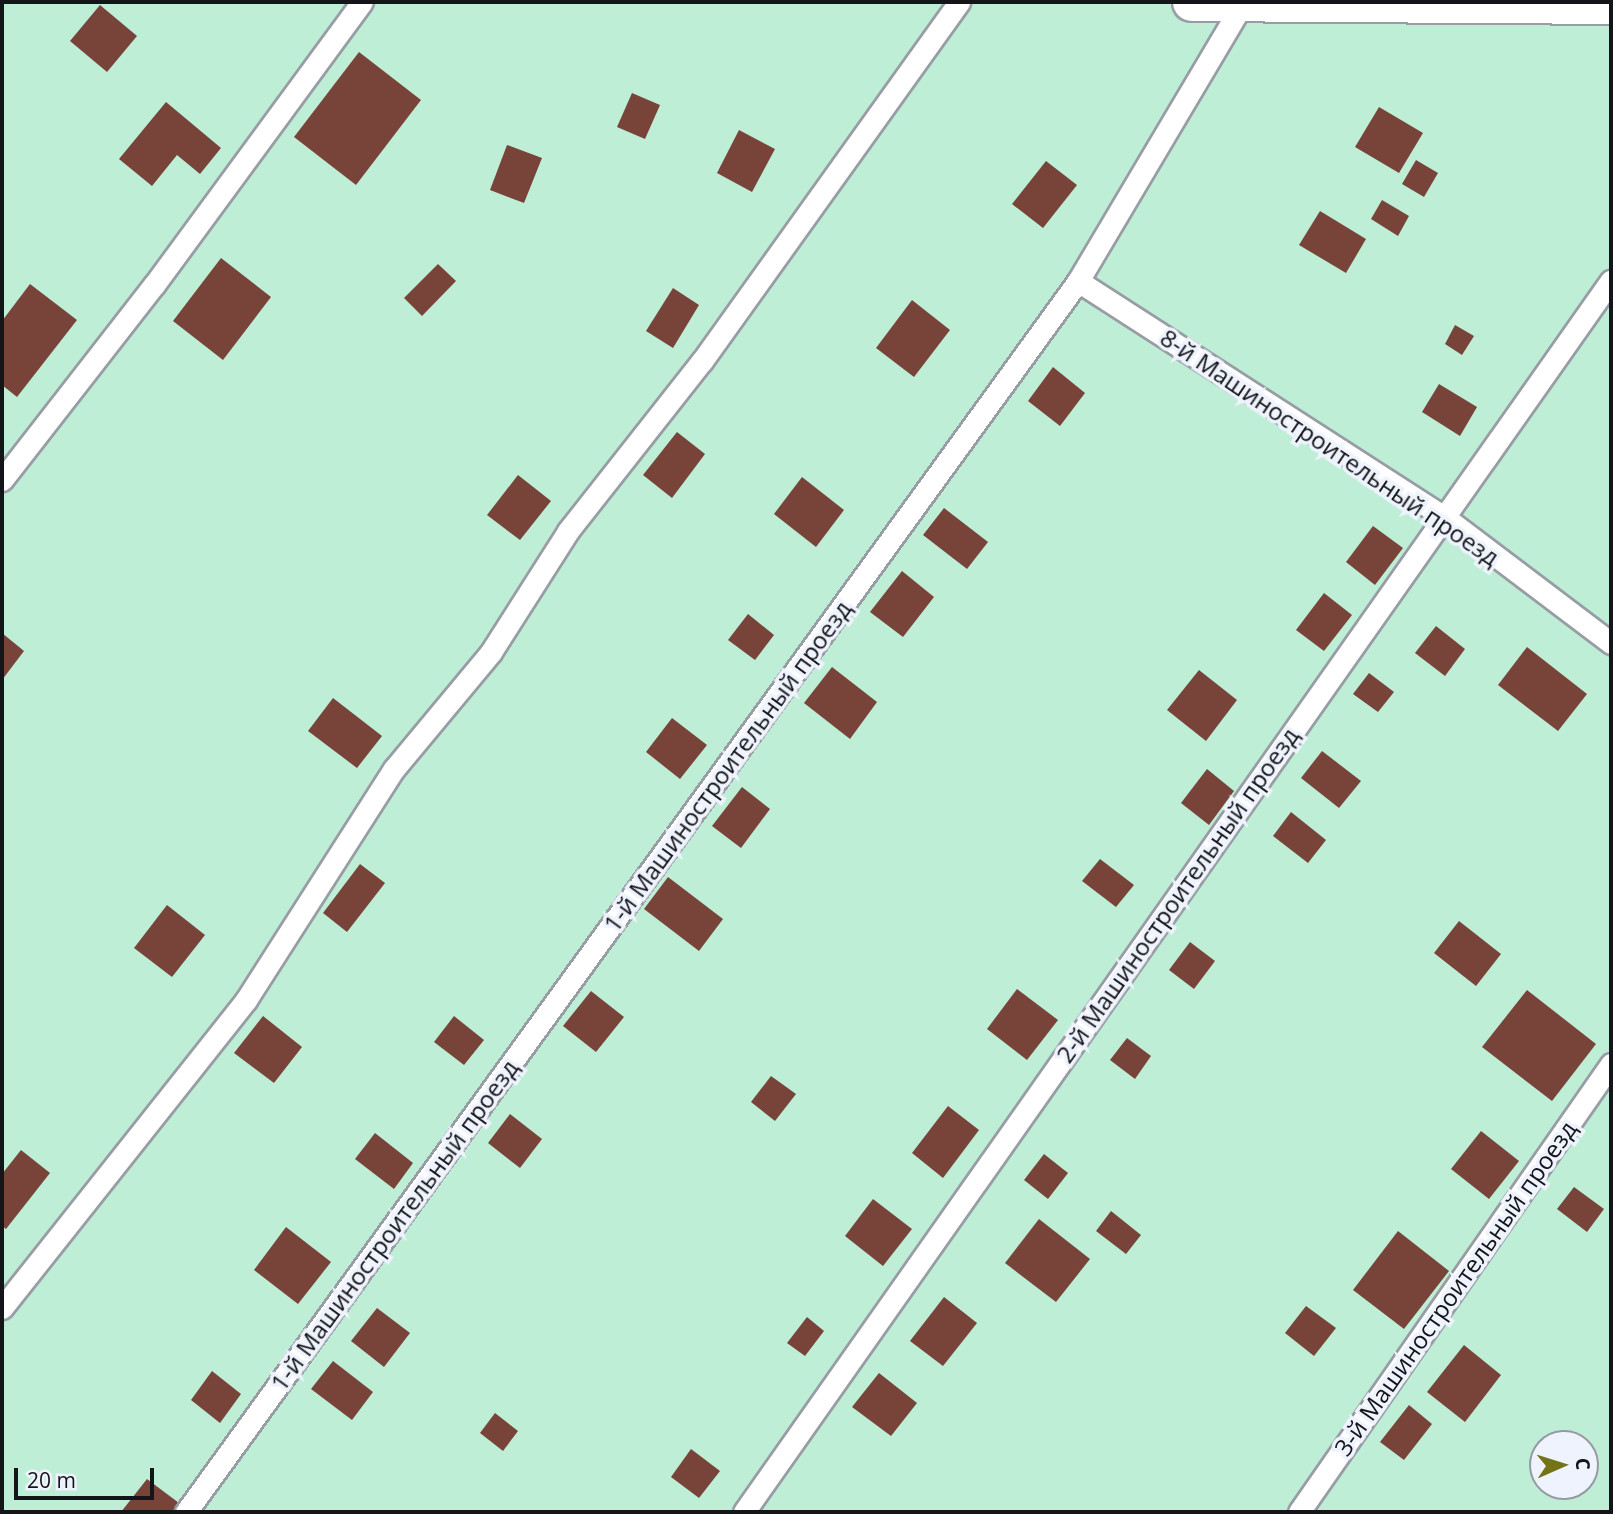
<!DOCTYPE html>
<html>
<head>
<meta charset="utf-8">
<style>
  body { margin:0 }
  #map { position:relative; width:1613px; height:1514px; overflow:hidden; background:#eff3fd; font-family:"Open Sans",sans-serif }
  div>[style] { position:absolute }
  .green>* { inset:0; background:#beeed6 }
  .building>* { inset:0; background:#78443a }
  .roads { filter:drop-shadow(2px 0 #989ca5) drop-shadow(-2px 0 #989ca5) drop-shadow(0 2px #989ca5) drop-shadow(0 -2px #989ca5) }
  .lane>* { height:21px; margin:-10.5px; padding:0 10.5px; transform-origin:10.5px; border-radius:10.5px; background:#fff }
  .street>* { height:38px; margin:-19px; padding:0 19px; transform-origin:19px; border-radius:19px; background:#fff }
  span { translate:-50% -50%; white-space:nowrap; text-align:center; line-height:1.15; -webkit-text-stroke:7px #eff3fd; paint-order:stroke }
  .street-label { font-size:24px; color:#141519 }
  .frame { position:absolute; inset:0; border:4px solid #141519; pointer-events:none }
  .north { position:absolute; left:1529px; top:1430px; width:70px; height:70px; box-sizing:border-box; background:#eff3fd; border:2px solid #979aa2; border-radius:50%; rotate:87deg; font-size:19px; font-weight:700; line-height:28px; text-align:center; color:#141519 }
  .north::after { content:''; display:block; margin:auto; width:24px; height:32px; background:#757317; clip-path:polygon(50% 0,100% 100%,50% 72%,0 100%) }
  .scale { position:absolute; left:14px; top:1468px; width:140px; height:32px; box-sizing:border-box; border:4px solid #141519; border-top:0; padding-left:9px; font-size:21px; line-height:24px; white-space:nowrap; color:#141519; -webkit-text-stroke:5px #eff3fd; paint-order:stroke }
</style>
</head>
<body>
<div id="map">
  <div class="green">
    <i style="clip-path:polygon(evenodd,2px 2px,1611px 2px,1611px 1512px,2px 1512px,2px 2px,1543px 1444px,1585px 1444px,1585px 1486px,1543px 1486px,1543px 1444px)"></i>
  </div>
  <div class="building">
    <i style="clip-path:polygon(100px 5px,137px 36px,107px 72px,70px 41px)"></i>
    <i style="clip-path:polygon(359px 52px,421px 100px,356px 185px,294px 137px)"></i>
    <i style="clip-path:polygon(632px 93px,660px 105px,645px 139px,617px 127px)"></i>
    <i style="clip-path:polygon(166px 102px,221px 148px,200px 174px,177px 155px,152px 186px,119px 159px)"></i>
    <i style="clip-path:polygon(1379px 107px,1423px 133px,1399px 173px,1355px 147px)"></i>
    <i style="clip-path:polygon(739px 130px,775px 149px,752px 192px,717px 173px)"></i>
    <i style="clip-path:polygon(507px 145px,542px 158px,524px 203px,490px 190px)"></i>
    <i style="clip-path:polygon(1416px 160px,1438px 173px,1424px 197px,1402px 184px)"></i>
    <i style="clip-path:polygon(1046px 161px,1077px 185px,1043px 228px,1012px 204px)"></i>
    <i style="clip-path:polygon(1382px 200px,1409px 216px,1398px 236px,1371px 219px)"></i>
    <i style="clip-path:polygon(1320px 211px,1366px 239px,1346px 273px,1299px 245px)"></i>
    <i style="clip-path:polygon(221px 258px,271px 297px,223px 360px,173px 321px)"></i>
    <i style="clip-path:polygon(438px 264px,456px 281px,422px 316px,404px 298px)"></i>
    <i style="clip-path:polygon(30px 284px,77px 320px,17px 397px,2px 385px,2px 321px)"></i>
    <i style="clip-path:polygon(673px 288px,699px 305px,673px 348px,646px 331px)"></i>
    <i style="clip-path:polygon(912px 300px,950px 330px,914px 377px,876px 348px)"></i>
    <i style="clip-path:polygon(1455px 325px,1474px 336px,1462px 355px,1445px 344px)"></i>
    <i style="clip-path:polygon(1053px 367px,1085px 393px,1060px 426px,1028px 401px)"></i>
    <i style="clip-path:polygon(1439px 384px,1477px 407px,1460px 436px,1422px 412px)"></i>
    <i style="clip-path:polygon(677px 432px,705px 454px,672px 498px,643px 475px)"></i>
    <i style="clip-path:polygon(518px 475px,551px 501px,520px 540px,487px 515px)"></i>
    <i style="clip-path:polygon(802px 477px,844px 510px,816px 547px,774px 514px)"></i>
    <i style="clip-path:polygon(944px 508px,988px 542px,967px 569px,923px 535px)"></i>
    <i style="clip-path:polygon(1373px 526px,1403px 548px,1375px 585px,1346px 562px)"></i>
    <i style="clip-path:polygon(902px 571px,934px 597px,903px 637px,870px 612px)"></i>
    <i style="clip-path:polygon(1324px 593px,1352px 615px,1324px 651px,1296px 630px)"></i>
    <i style="clip-path:polygon(748px 614px,774px 635px,755px 660px,728px 640px)"></i>
    <i style="clip-path:polygon(1436px 626px,1465px 649px,1445px 676px,1415px 653px)"></i>
    <i style="clip-path:polygon(2px 633px,24px 651px,2px 680px)"></i>
    <i style="clip-path:polygon(1527px 647px,1587px 694px,1558px 731px,1498px 685px)"></i>
    <i style="clip-path:polygon(832px 667px,877px 702px,850px 739px,804px 703px)"></i>
    <i style="clip-path:polygon(1199px 670px,1237px 700px,1206px 741px,1167px 710px)"></i>
    <i style="clip-path:polygon(1369px 673px,1394px 692px,1378px 712px,1353px 694px)"></i>
    <i style="clip-path:polygon(333px 698px,382px 736px,357px 768px,308px 731px)"></i>
    <i style="clip-path:polygon(672px 718px,707px 745px,680px 779px,646px 752px)"></i>
    <i style="clip-path:polygon(1322px 751px,1361px 781px,1339px 808px,1301px 778px)"></i>
    <i style="clip-path:polygon(1207px 769px,1234px 791px,1209px 825px,1181px 803px)"></i>
    <i style="clip-path:polygon(742px 787px,770px 809px,741px 848px,712px 826px)"></i>
    <i style="clip-path:polygon(1291px 812px,1326px 840px,1308px 863px,1273px 836px)"></i>
    <i style="clip-path:polygon(1100px 859px,1134px 885px,1116px 907px,1082px 881px)"></i>
    <i style="clip-path:polygon(360px 864px,385px 883px,347px 932px,323px 913px)"></i>
    <i style="clip-path:polygon(668px 877px,723px 919px,699px 951px,644px 909px)"></i>
    <i style="clip-path:polygon(167px 905px,205px 935px,172px 977px,134px 948px)"></i>
    <i style="clip-path:polygon(1459px 921px,1501px 954px,1476px 986px,1434px 953px)"></i>
    <i style="clip-path:polygon(1190px 942px,1215px 961px,1194px 989px,1169px 970px)"></i>
    <i style="clip-path:polygon(1017px 989px,1058px 1020px,1027px 1060px,987px 1029px)"></i>
    <i style="clip-path:polygon(1527px 990px,1596px 1044px,1552px 1101px,1482px 1047px)"></i>
    <i style="clip-path:polygon(591px 991px,624px 1017px,596px 1052px,563px 1026px)"></i>
    <i style="clip-path:polygon(263px 1016px,302px 1047px,274px 1083px,234px 1053px)"></i>
    <i style="clip-path:polygon(454px 1016px,484px 1040px,464px 1065px,434px 1042px)"></i>
    <i style="clip-path:polygon(1127px 1038px,1151px 1056px,1135px 1079px,1110px 1060px)"></i>
    <i style="clip-path:polygon(771px 1076px,796px 1094px,775px 1121px,751px 1102px)"></i>
    <i style="clip-path:polygon(948px 1106px,979px 1130px,943px 1178px,912px 1153px)"></i>
    <i style="clip-path:polygon(510px 1114px,542px 1139px,520px 1168px,488px 1143px)"></i>
    <i style="clip-path:polygon(1481px 1131px,1519px 1161px,1489px 1199px,1451px 1169px)"></i>
    <i style="clip-path:polygon(375px 1133px,413px 1163px,394px 1189px,355px 1159px)"></i>
    <i style="clip-path:polygon(21px 1150px,50px 1173px,6px 1229px,2px 1226px,2px 1174px)"></i>
    <i style="clip-path:polygon(1044px 1154px,1068px 1173px,1048px 1199px,1024px 1180px)"></i>
    <i style="clip-path:polygon(1574px 1187px,1604px 1209px,1587px 1232px,1557px 1209px)"></i>
    <i style="clip-path:polygon(873px 1199px,912px 1229px,883px 1266px,845px 1236px)"></i>
    <i style="clip-path:polygon(1111px 1211px,1141px 1235px,1126px 1254px,1096px 1231px)"></i>
    <i style="clip-path:polygon(1039px 1219px,1090px 1259px,1056px 1302px,1005px 1263px)"></i>
    <i style="clip-path:polygon(286px 1227px,331px 1262px,298px 1304px,254px 1270px)"></i>
    <i style="clip-path:polygon(1398px 1231px,1449px 1271px,1404px 1329px,1353px 1290px)"></i>
    <i style="clip-path:polygon(944px 1297px,977px 1323px,943px 1366px,910px 1341px)"></i>
    <i style="clip-path:polygon(1306px 1306px,1336px 1328px,1314px 1356px,1285px 1333px)"></i>
    <i style="clip-path:polygon(377px 1308px,410px 1333px,384px 1367px,351px 1341px)"></i>
    <i style="clip-path:polygon(807px 1317px,824px 1331px,805px 1356px,787px 1343px)"></i>
    <i style="clip-path:polygon(1464px 1345px,1501px 1375px,1465px 1422px,1427px 1392px)"></i>
    <i style="clip-path:polygon(333px 1361px,373px 1392px,352px 1420px,311px 1389px)"></i>
    <i style="clip-path:polygon(212px 1371px,241px 1394px,220px 1423px,191px 1400px)"></i>
    <i style="clip-path:polygon(879px 1373px,917px 1403px,891px 1436px,852px 1407px)"></i>
    <i style="clip-path:polygon(1409px 1405px,1432px 1424px,1404px 1460px,1380px 1442px)"></i>
    <i style="clip-path:polygon(495px 1413px,518px 1431px,503px 1451px,480px 1433px)"></i>
    <i style="clip-path:polygon(691px 1449px,720px 1471px,699px 1498px,671px 1477px)"></i>
    <i style="clip-path:polygon(147px 1479px,179px 1503px,172px 1512px,121px 1512px)"></i>
  </div>
  <div class="roads">
    <div class="lane">
      <i style="left:1078px;top:281px;width:434px;rotate:32.8deg"></i>
      <i style="left:1443px;top:516px;width:211px;rotate:37.1deg"></i>
      <i style="left:2px;top:480px;width:247px;rotate:-52.1deg"></i>
      <i style="left:154px;top:285px;width:351px;rotate:-53.7deg"></i>
      <i style="left:2px;top:1308px;width:393px;rotate:-51.6deg"></i>
      <i style="left:246px;top:1000px;width:274px;rotate:-57.4deg"></i>
      <i style="left:394px;top:769px;width:152px;rotate:-50.3deg"></i>
      <i style="left:491px;top:652px;width:143px;rotate:-57.5deg"></i>
      <i style="left:568px;top:531px;width:216px;rotate:-51.8deg"></i>
      <i style="left:702px;top:361px;width:442px;rotate:-54.4deg"></i>
      <i style="left:186px;top:1512px;width:1520px;rotate:-54.07deg"></i>
      <i style="left:1078px;top:281px;width:323px;rotate:-59.3deg"></i>
      <i style="left:744px;top:1512px;width:1506px;rotate:-54.86deg"></i>
      <i style="left:1299px;top:1512px;width:546px;rotate:-55.15deg"></i>
    </div>
    <div class="street">
      <i style="left:1192px;top:2px;width:419px;rotate:0.4deg"></i>
    </div>
  </div>
  <div class="street-label">
    <span style="left:1330px;top:447px;rotate:34deg">8-й Машиностроительный проезд</span>
    <span style="left:727px;top:766px;rotate:-54deg">1-й Машиностроительный проезд</span>
    <span style="left:1177px;top:895px;rotate:-55deg">2-й Машиностроительный проезд</span>
    <span style="left:394px;top:1225px;rotate:-54deg">1-й Машиностроительный проезд</span>
    <span style="left:1455px;top:1288px;rotate:-55deg">3-й Машиностроительный проезд</span>
  </div>
  <div class="frame"></div>
  <div class="north">С</div>
  <div class="scale">20 m</div>
</div>
</body>
</html>
